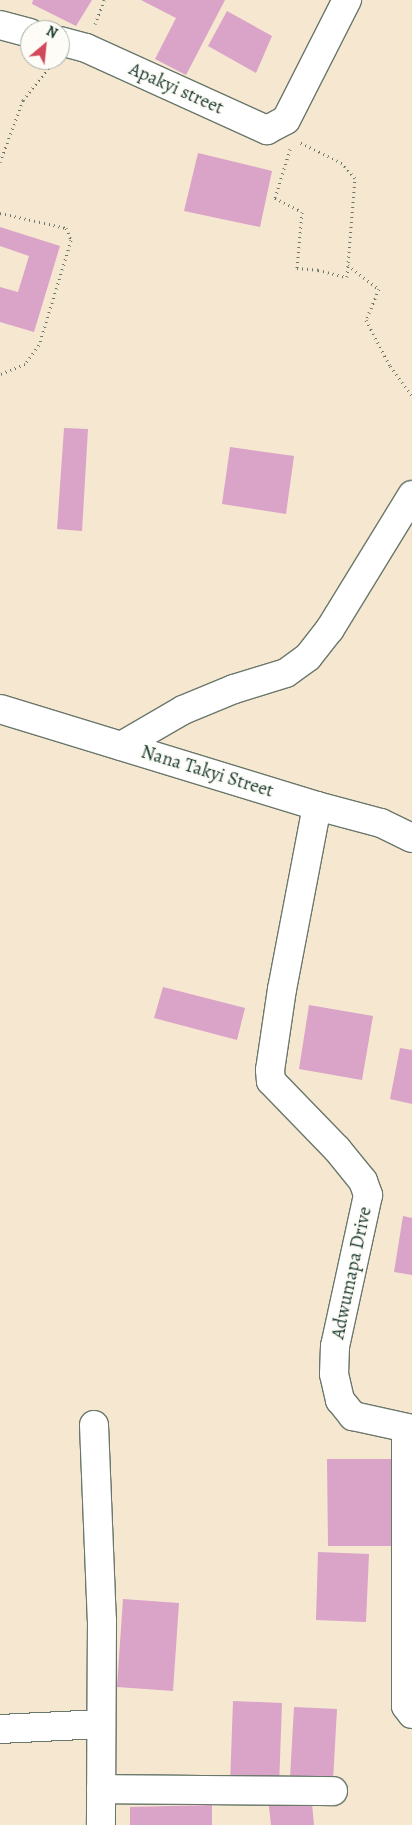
<!DOCTYPE html>
<html>
<head>
<meta charset="utf-8">
<style>
  body { margin:0 }
  #map { position:relative; width:412px; height:1825px; overflow:hidden; background:#f6e7d1; font-family:Alegreya,serif }
  div>[style] { position:absolute }
  .building>* { inset:0; background:#daa3c8 }
  .path>* { height:3px; margin-top:-1.5px; transform-origin:0; background:repeating-linear-gradient(90deg,#6a786b 0 1px,transparent 0 5px) }
  .roads { filter:drop-shadow(1px 0 #6a786b) drop-shadow(-1px 0 #6a786b) drop-shadow(0 1px #6a786b) drop-shadow(0 -1px #6a786b) }
  .minor>* { height:28px; margin:-14px; padding:0 14px; transform-origin:14px; border-radius:14px; background:#fff }
  span { translate:-50% -50%; white-space:nowrap; text-align:center; line-height:1.15; -webkit-text-stroke:4px #fdfcf7; paint-order:stroke }
  .street-label { font-size:19px; color:#1f3d34 }
  .north { position:absolute; left:20px; top:20px; width:50px; height:50px; box-sizing:border-box; background:#fdfcf7; border:1px solid #a4b0a9; border-radius:50%; rotate:28deg; font-size:14px; font-weight:700; line-height:20px; text-align:center; color:#1f3d34 }
  .north::after { content:''; display:block; margin:auto; width:18px; height:22px; background:#d1495b; clip-path:polygon(50% 0,100% 100%,50% 72%,0 100%) }
</style>
</head>
<body>
<div id="map">
  <div class="building">
    <i style="clip-path:polygon(33px 0,92px 0,76px 26px,32px 4px)"></i>
    <i style="clip-path:polygon(141px 0,225px 0,186px 75px,155px 59px,176px 18px)"></i>
    <i style="clip-path:polygon(227px 11px,272px 36px,256px 73px,208px 46px)"></i>
    <i style="clip-path:polygon(198px 153px,272px 171px,260px 227px,184px 211px)"></i>
    <i style="clip-path:polygon(0 227px,60px 246px,34px 332px,0 322px,0 287px,18px 292px,29px 256px,0 246px)"></i>
    <i style="clip-path:polygon(64px 428px,88px 429px,82px 531px,57px 529px)"></i>
    <i style="clip-path:polygon(230px 447px,294px 456px,286px 514px,222px 504px)"></i>
    <i style="clip-path:polygon(163px 987px,245px 1008px,237px 1040px,154px 1018px)"></i>
    <i style="clip-path:polygon(309px 1005px,373px 1016px,362px 1080px,299px 1069px)"></i>
    <i style="clip-path:polygon(400px 1048px,412px 1050px,412px 1104px,390px 1099px)"></i>
    <i style="clip-path:polygon(403px 1216px,412px 1218px,412px 1275px,394px 1272px)"></i>
    <i style="clip-path:polygon(327px 1459px,398px 1459px,399px 1546px,328px 1546px)"></i>
    <i style="clip-path:polygon(318px 1552px,369px 1554px,366px 1622px,316px 1620px)"></i>
    <i style="clip-path:polygon(123px 1599px,179px 1603px,173px 1691px,117px 1687px)"></i>
    <i style="clip-path:polygon(233px 1701px,282px 1703px,279px 1787px,230px 1785px)"></i>
    <i style="clip-path:polygon(294px 1707px,337px 1709px,333px 1781px,290px 1778px)"></i>
    <i style="clip-path:polygon(311px 1793px,314px 1825px,271px 1825px,268px 1798px)"></i>
    <i style="clip-path:polygon(212px 1805px,212px 1825px,130px 1825px,130px 1807px)"></i>
  </div>
  <div class="path">
    <i style="left:95px;top:24px;width:26px;rotate:-69deg"></i>
    <i style="left:290px;top:149px;width:51px;rotate:107deg"></i>
    <i style="left:275px;top:198px;width:30px;rotate:27deg"></i>
    <i style="left:302px;top:212px;width:56px;rotate:95.1deg"></i>
    <i style="left:297px;top:268px;width:21px;rotate:5deg"></i>
    <i style="left:318px;top:270px;width:30px;rotate:14deg"></i>
    <i style="left:347px;top:277px;width:99px;rotate:-85.4deg"></i>
    <i style="left:355px;top:178px;width:20px;rotate:-131deg"></i>
    <i style="left:342px;top:163px;width:48px;rotate:-154deg"></i>
    <i style="left:0;top:162px;width:66px;rotate:-69.6deg"></i>
    <i style="left:23px;top:100px;width:43px;rotate:-51.5deg"></i>
    <i style="left:0;top:213px;width:68px;rotate:12.8deg"></i>
    <i style="left:66px;top:228px;width:13px;rotate:67deg"></i>
    <i style="left:71px;top:240px;width:110px;rotate:106.9deg"></i>
    <i style="left:39px;top:345px;width:24px;rotate:126deg"></i>
    <i style="left:25px;top:364px;width:27px;rotate:158deg"></i>
    <i style="left:348px;top:265px;width:39px;rotate:38deg"></i>
    <i style="left:379px;top:289px;width:34px;rotate:113deg"></i>
    <i style="left:366px;top:320px;width:52px;rotate:62.4deg"></i>
    <i style="left:390px;top:366px;width:37px;rotate:54deg"></i>
  </div>
  <div class="roads">
    <div class="minor">
      <i style="left:0;top:25px;width:31px;rotate:15deg"></i>
      <i style="left:60px;top:41px;width:27px;rotate:15deg"></i>
      <i style="left:86px;top:48px;width:199px;rotate:24.4deg"></i>
      <i style="left:267px;top:130px;width:21px;rotate:-28deg"></i>
      <i style="left:286px;top:120px;width:135px;rotate:-63.1deg"></i>
      <i style="left:0;top:709px;width:332px;rotate:17deg"></i>
      <i style="left:317px;top:806px;width:66px;rotate:14.9deg"></i>
      <i style="left:381px;top:823px;width:34px;rotate:26deg"></i>
      <i style="left:121px;top:746px;width:72px;rotate:-30.1deg"></i>
      <i style="left:183px;top:710px;width:55px;rotate:-22.4deg"></i>
      <i style="left:234px;top:689px;width:54px;rotate:-17.1deg"></i>
      <i style="left:286px;top:673px;width:27px;rotate:-36deg"></i>
      <i style="left:308px;top:657px;width:36px;rotate:-52deg"></i>
      <i style="left:330px;top:629px;width:157px;rotate:-58.5deg"></i>
      <i style="left:317px;top:806px;width:186px;rotate:100.8deg"></i>
      <i style="left:282px;top:989px;width:82px;rotate:98.4deg"></i>
      <i style="left:270px;top:1070px;width:11px;rotate:85deg"></i>
      <i style="left:271px;top:1081px;width:95px;rotate:45.9deg"></i>
      <i style="left:337px;top:1149px;width:41px;rotate:50.9deg"></i>
      <i style="left:363px;top:1181px;width:15px;rotate:70deg"></i>
      <i style="left:368px;top:1195px;width:155px;rotate:102.3deg"></i>
      <i style="left:335px;top:1346px;width:28px;rotate:92deg"></i>
      <i style="left:334px;top:1374px;width:27px;rotate:77deg"></i>
      <i style="left:340px;top:1400px;width:21px;rotate:51deg"></i>
      <i style="left:353px;top:1416px;width:60px;rotate:12.4deg"></i>
      <i style="left:94px;top:1425px;width:195px;rotate:87.7deg"></i>
      <i style="left:102px;top:1620px;width:205px;rotate:90.3deg"></i>
      <i style="left:406px;top:1428px;width:278px;rotate:90deg"></i>
      <i style="left:406px;top:1706px;width:10px;rotate:53deg"></i>
      <i style="left:0;top:1729px;width:101px;rotate:-2.8deg"></i>
      <i style="left:101px;top:1789px;width:232px;rotate:0.5deg"></i>
    </div>
  </div>
  <div class="street-label">
    <span style="left:176px;top:89px;rotate:24deg">Apakyi street</span>
    <span style="left:207px;top:772px;rotate:17deg">Nana Takyi Street</span>
    <span style="left:352px;top:1273px;rotate:-78deg">Adwumapa Drive</span>
  </div>
  <div class="north">N</div>
</div>
</body>
</html>
